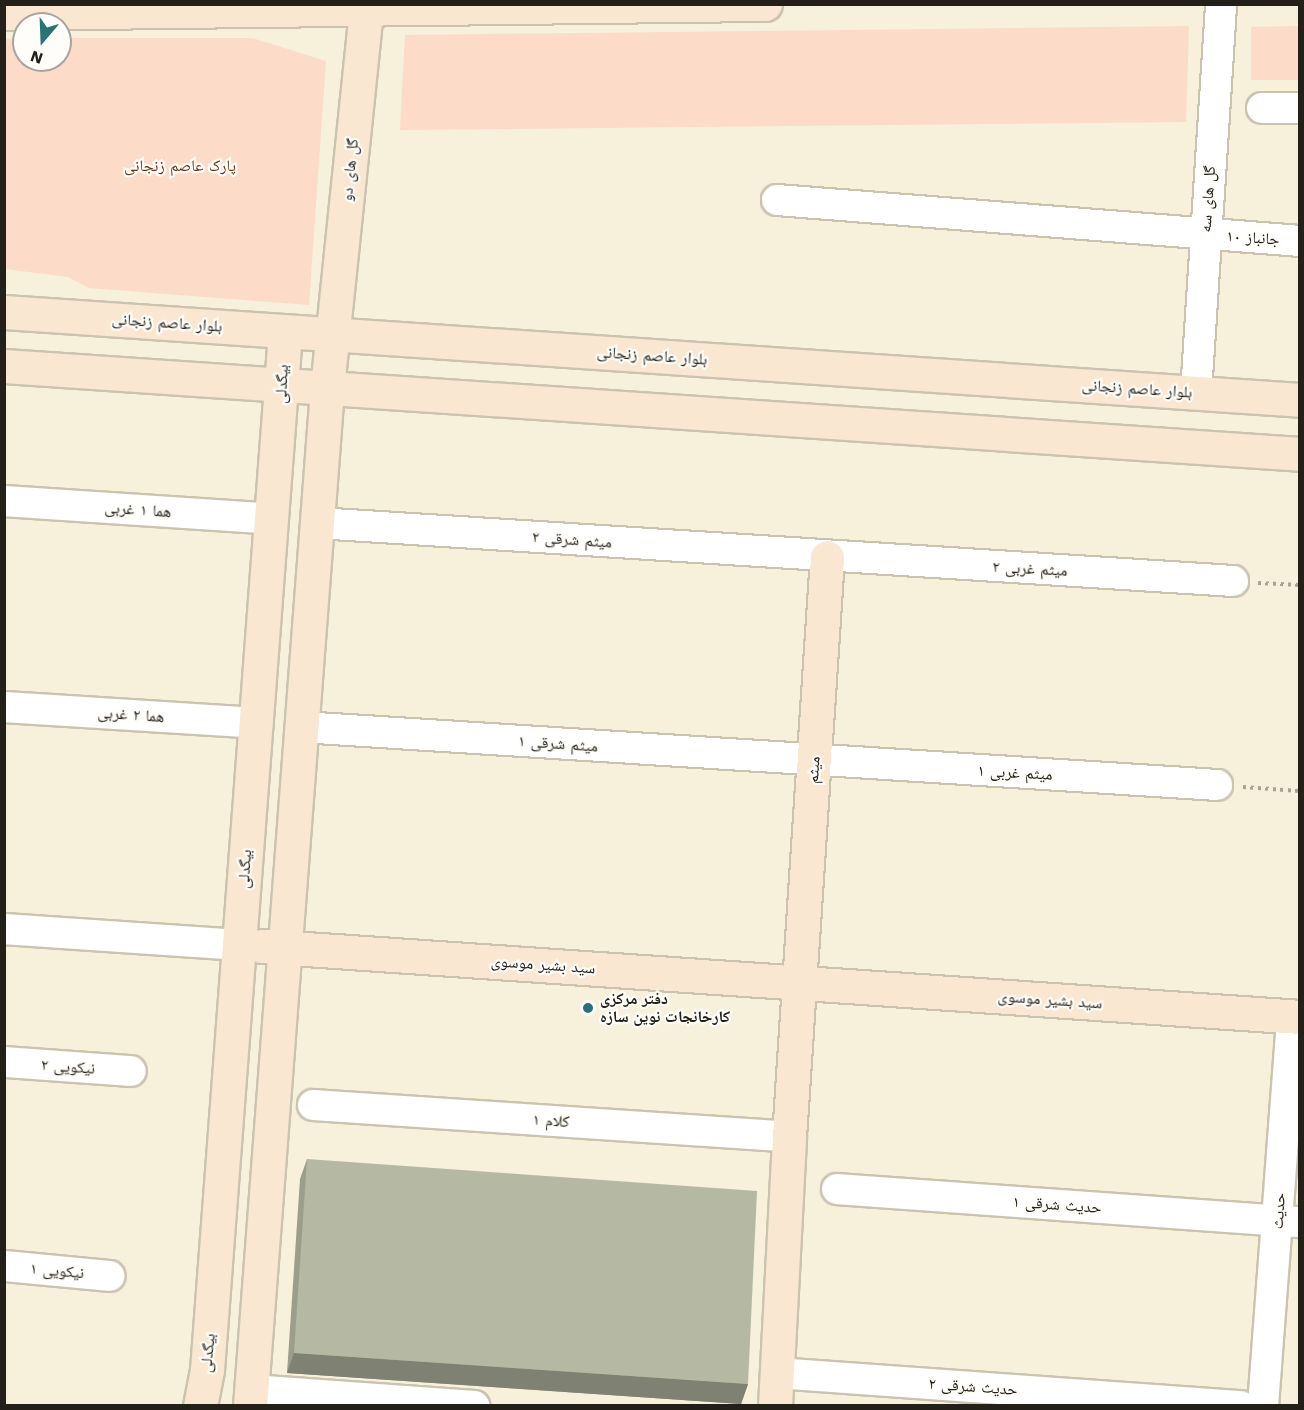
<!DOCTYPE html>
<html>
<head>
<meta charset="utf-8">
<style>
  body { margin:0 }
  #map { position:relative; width:1304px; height:1410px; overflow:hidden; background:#f7f0db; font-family:"Work Sans","Noto Naskh Arabic",sans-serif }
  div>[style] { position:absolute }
  .green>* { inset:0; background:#fcdbc9 }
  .path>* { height:4px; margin-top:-2px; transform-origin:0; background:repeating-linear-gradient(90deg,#a8a393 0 3px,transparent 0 7.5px) }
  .roads { filter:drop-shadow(2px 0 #cac3af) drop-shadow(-2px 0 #cac3af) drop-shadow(0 2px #cac3af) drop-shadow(0 -2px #cac3af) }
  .street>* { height:30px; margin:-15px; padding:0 15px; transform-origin:15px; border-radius:15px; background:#fff }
  .secondary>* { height:33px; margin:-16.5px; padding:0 16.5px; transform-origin:16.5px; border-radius:16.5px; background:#f9e7d1 }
  .wall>* { inset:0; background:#9c9e8c }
  .shaded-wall>* { inset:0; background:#7f8172 }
  .building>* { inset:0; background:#b5b8a3 }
  .dots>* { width:16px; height:16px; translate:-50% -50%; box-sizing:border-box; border:3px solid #fffdf9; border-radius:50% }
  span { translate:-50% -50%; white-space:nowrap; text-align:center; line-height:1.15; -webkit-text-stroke:4.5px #fffdf9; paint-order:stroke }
  .park-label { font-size:16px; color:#6c3412 }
  .street-label { font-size:16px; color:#222018 }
  .poi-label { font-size:16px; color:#222018; font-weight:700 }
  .left { translate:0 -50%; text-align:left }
  .frame { position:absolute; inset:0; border:6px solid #222018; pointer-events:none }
  .north { position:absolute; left:12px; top:12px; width:60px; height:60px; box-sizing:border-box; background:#fffdf9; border:2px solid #a7a59f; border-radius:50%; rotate:199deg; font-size:16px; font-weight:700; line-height:24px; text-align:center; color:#222018 }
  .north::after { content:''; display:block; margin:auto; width:21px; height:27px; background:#287377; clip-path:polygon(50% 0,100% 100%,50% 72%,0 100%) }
</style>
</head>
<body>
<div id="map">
  <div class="green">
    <i style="clip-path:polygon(1189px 26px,1186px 122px,400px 130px,405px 35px)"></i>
    <i style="clip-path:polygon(1299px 26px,1299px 80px,1251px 80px,1251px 27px)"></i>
    <i style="clip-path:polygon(60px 38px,252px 38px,326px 61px,309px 305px,89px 288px,68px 277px,5px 269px,5px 39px,24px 39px,24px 60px,60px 60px)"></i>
  </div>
  <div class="path">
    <i style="left:1258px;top:583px;width:42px;rotate:2.7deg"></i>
    <i style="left:1243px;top:787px;width:57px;rotate:4deg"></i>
  </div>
  <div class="roads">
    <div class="street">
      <i style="left:1262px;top:108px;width:38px"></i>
      <i style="left:777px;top:200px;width:525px;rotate:4.48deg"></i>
      <i style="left:1196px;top:393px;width:390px;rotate:-86.3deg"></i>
      <i style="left:4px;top:501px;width:269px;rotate:3.8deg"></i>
      <i style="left:317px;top:523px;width:918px;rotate:3.62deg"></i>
      <i style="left:4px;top:707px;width:254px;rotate:3.6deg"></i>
      <i style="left:301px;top:727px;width:918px;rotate:3.62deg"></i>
      <i style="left:4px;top:929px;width:236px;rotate:3.9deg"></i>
      <i style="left:4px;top:1062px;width:127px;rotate:4.1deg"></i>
      <i style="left:313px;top:1105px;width:477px;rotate:3.8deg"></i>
      <i style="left:837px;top:1189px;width:464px;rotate:4.1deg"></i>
      <i style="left:4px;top:1266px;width:106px;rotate:5.4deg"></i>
      <i style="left:777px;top:1373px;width:465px;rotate:4.1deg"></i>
      <i style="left:251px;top:1390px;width:224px;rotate:4.1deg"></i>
      <i style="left:1263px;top:1406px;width:391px;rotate:-85.7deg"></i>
    </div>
    <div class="secondary">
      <i style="left:4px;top:13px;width:761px;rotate:-0.68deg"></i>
      <i style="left:4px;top:312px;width:1299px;rotate:3.88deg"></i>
      <i style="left:4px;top:366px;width:1299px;rotate:3.88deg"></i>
      <i style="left:262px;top:946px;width:1040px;rotate:3.91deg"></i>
      <i style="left:200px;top:1406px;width:37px;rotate:-79deg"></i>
      <i style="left:207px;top:1370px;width:1041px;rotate:-85.7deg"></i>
      <i style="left:250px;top:1406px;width:1021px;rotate:-85.67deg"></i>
      <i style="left:327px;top:388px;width:386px;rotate:-84.1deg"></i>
      <i style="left:775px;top:1406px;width:269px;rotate:-87deg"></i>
      <i style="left:789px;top:1137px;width:581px;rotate:-86.25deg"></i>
    </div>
  </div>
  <div class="wall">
    <i style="clip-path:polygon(307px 1159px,748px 1384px,741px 1404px,287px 1373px,300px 1179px)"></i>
  </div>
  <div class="shaded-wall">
    <i style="clip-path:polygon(294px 1353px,748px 1384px,741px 1404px,287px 1373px)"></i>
  </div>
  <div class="building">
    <i style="clip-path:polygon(307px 1159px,757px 1191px,748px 1384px,294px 1353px)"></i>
  </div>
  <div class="dots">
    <i style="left:588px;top:1008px;background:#287377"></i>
  </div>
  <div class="park-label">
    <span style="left:180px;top:166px">پارک عاصم زنجانی</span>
  </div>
  <div class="street-label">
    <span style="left:350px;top:170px;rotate:-84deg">گل های دو</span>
    <span style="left:1208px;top:199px;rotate:-86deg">گل های سه</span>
    <span style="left:1253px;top:238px;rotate:4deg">جانباز ۱۰</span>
    <span style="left:167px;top:323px;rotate:4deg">بلوار عاصم زنجانی</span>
    <span style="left:652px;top:356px;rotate:4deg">بلوار عاصم زنجانی</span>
    <span style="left:282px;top:384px;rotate:-87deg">بیگدلی</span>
    <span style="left:1137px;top:389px;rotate:4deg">بلوار عاصم زنجانی</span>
    <span style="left:138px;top:510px;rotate:4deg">هما ۱ غربی</span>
    <span style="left:572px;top:540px;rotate:4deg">میثم شرقی ۲</span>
    <span style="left:1030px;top:569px;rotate:3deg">میثم غربی ۲</span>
    <span style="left:131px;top:715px;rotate:4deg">هما ۲ غربی</span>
    <span style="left:558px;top:744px;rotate:4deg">میثم شرقی ۱</span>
    <span style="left:814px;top:770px;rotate:-86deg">میثم</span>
    <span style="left:1015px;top:773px;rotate:3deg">میثم غربی ۱</span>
    <span style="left:245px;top:869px;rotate:-86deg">بیگدلی</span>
    <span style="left:543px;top:965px;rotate:4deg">سید بشیر موسوی</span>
    <span style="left:1050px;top:1000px;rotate:4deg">سید بشیر موسوی</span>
    <span style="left:68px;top:1067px;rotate:4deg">نیکویی ۲</span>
    <span style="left:551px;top:1121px;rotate:4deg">کلام ۱</span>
    <span style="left:1057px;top:1205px;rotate:4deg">حدیث شرقی ۱</span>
    <span style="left:1279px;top:1211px;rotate:-86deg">حدیث</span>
    <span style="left:57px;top:1271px;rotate:5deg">نیکویی ۱</span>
    <span style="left:208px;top:1353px;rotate:-84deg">بیگدلی</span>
    <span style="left:973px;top:1387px;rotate:4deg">حدیث شرقی ۲</span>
  </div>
  <div class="poi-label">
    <span class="left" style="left:600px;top:1008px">دفتر مرکزی<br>کارخانجات نوین سازه</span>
  </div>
  <div class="frame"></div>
  <div class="north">N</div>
</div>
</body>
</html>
